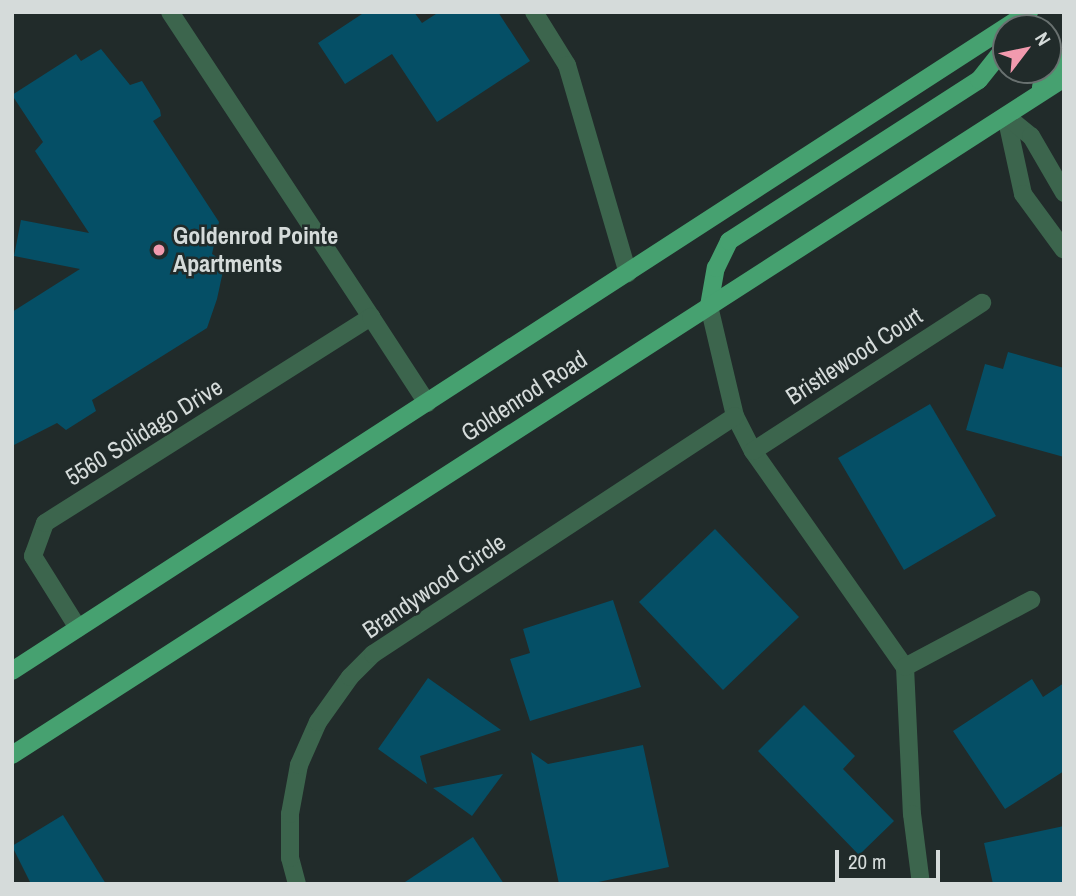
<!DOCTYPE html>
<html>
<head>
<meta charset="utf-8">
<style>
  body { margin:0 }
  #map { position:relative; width:1076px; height:896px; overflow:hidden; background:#212b2a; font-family:"Archivo Narrow",sans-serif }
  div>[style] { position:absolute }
  .building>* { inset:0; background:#054f66 }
  .minor>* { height:18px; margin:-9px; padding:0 9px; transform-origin:9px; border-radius:9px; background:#3c654d }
  .major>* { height:18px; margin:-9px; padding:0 9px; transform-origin:9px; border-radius:9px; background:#46a170 }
  .dots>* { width:19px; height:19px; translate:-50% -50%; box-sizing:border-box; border:4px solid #212b2a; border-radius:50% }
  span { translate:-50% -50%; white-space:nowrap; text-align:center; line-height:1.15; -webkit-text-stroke:5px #212b2a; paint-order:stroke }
  .poi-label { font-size:24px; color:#d5dbda; font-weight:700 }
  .left { translate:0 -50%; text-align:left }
  .street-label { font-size:24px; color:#d5dbda }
  .frame { position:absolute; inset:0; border:14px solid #d5dbda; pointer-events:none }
  .north { position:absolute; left:992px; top:14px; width:70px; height:70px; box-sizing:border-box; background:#212b2a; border:2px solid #697170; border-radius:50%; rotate:58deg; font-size:19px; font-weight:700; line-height:28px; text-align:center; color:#d5dbda }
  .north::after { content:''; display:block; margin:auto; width:24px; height:32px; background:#f29aae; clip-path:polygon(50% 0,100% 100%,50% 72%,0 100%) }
  .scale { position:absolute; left:835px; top:850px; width:105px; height:32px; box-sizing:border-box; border:4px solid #d5dbda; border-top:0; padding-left:9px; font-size:21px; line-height:24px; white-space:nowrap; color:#d5dbda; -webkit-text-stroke:5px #212b2a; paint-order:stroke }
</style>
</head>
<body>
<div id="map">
  <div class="building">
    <i style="clip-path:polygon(365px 12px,414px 12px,422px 23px,439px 12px,498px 12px,530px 61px,437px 122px,392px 54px,345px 84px,318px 43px)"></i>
    <i style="clip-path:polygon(101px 49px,130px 85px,142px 81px,160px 110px,161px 116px,153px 121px,219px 222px,212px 254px,225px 262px,217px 299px,207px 328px,92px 400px,96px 411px,66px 430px,57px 423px,12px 446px,12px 312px,80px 269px,14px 256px,21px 220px,89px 233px,35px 151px,43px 142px,12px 95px,76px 54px,81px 61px)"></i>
    <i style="clip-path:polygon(1008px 352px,1064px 368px,1064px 457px,966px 430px,985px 364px,1003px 369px)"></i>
    <i style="clip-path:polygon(930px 404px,996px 516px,904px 570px,838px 458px)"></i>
    <i style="clip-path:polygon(715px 529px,799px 617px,723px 690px,639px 602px)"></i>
    <i style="clip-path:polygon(613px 600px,641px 687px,530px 721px,510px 659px,530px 653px,523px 629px)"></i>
    <i style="clip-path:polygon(428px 678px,501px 730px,420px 756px,427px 784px,378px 749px)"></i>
    <i style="clip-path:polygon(1032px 679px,1043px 697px,1064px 683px,1064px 771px,1005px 809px,953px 731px)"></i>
    <i style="clip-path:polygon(804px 705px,855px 756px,843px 769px,894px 821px,859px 855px,758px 751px)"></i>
    <i style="clip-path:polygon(643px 745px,669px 867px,589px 884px,559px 884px,531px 752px,548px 764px)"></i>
    <i style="clip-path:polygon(503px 774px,472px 816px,433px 788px)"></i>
    <i style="clip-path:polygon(63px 815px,106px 884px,31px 884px,12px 846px)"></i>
    <i style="clip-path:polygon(1064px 826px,1064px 884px,993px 884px,984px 843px)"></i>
    <i style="clip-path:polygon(473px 837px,504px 884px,402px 884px)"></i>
  </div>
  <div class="minor">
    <i style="left:170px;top:12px;width:365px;rotate:56.6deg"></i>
    <i style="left:534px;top:12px;width:62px;rotate:58.1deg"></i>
    <i style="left:567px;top:65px;width:217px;rotate:73.7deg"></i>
    <i style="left:1006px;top:116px;width:80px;rotate:77.7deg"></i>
    <i style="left:1023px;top:194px;width:69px;rotate:53.8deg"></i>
    <i style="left:1006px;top:116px;width:32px;rotate:39deg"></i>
    <i style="left:1031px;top:136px;width:66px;rotate:59.9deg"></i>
    <i style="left:709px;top:306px;width:113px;rotate:76.7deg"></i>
    <i style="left:735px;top:416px;width:39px;rotate:63deg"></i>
    <i style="left:753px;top:451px;width:264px;rotate:54.9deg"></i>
    <i style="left:905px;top:667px;width:147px;rotate:87.3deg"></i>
    <i style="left:912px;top:814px;width:71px;rotate:82.7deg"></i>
    <i style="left:753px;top:451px;width:273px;rotate:-32.9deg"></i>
    <i style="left:78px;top:628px;width:85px;rotate:-122deg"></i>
    <i style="left:33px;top:556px;width:35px;rotate:-70deg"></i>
    <i style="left:45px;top:523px;width:386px;rotate:-32.3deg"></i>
    <i style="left:371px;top:317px;width:103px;rotate:56.9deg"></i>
    <i style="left:905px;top:667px;width:143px;rotate:-28deg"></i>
    <i style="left:297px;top:884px;width:27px;rotate:-105deg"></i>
    <i style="left:290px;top:858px;width:44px;rotate:-90deg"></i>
    <i style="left:290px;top:814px;width:50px;rotate:-79.6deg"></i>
    <i style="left:299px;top:765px;width:47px;rotate:-66.2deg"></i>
    <i style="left:318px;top:722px;width:55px;rotate:-54.6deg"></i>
    <i style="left:350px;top:677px;width:33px;rotate:-45deg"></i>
    <i style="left:373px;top:654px;width:433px;rotate:-33.3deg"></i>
  </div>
  <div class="major">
    <i style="left:1041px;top:87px;width:36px;rotate:-51deg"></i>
    <i style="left:709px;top:306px;width:39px;rotate:-80deg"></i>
    <i style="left:716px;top:268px;width:30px;rotate:-64deg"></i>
    <i style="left:729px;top:241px;width:297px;rotate:-32.8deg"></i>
    <i style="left:979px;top:80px;width:43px;rotate:-51.5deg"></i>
    <i style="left:12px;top:671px;width:1212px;rotate:-32.94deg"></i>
    <i style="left:12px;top:755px;width:1251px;rotate:-32.76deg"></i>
  </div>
  <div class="dots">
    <i style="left:159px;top:250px;background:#f29aae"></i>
  </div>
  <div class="poi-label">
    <span class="left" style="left:173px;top:250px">Goldenrod Pointe<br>Apartments</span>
  </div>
  <div class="street-label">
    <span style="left:854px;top:356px;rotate:-33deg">Bristlewood Court</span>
    <span style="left:524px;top:396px;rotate:-33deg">Goldenrod Road</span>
    <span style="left:144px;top:432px;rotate:-32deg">5560 Solidago Drive</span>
    <span style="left:434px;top:586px;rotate:-34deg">Brandywood Circle</span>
  </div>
  <div class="frame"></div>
  <div class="north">N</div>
  <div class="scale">20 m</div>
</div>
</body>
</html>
